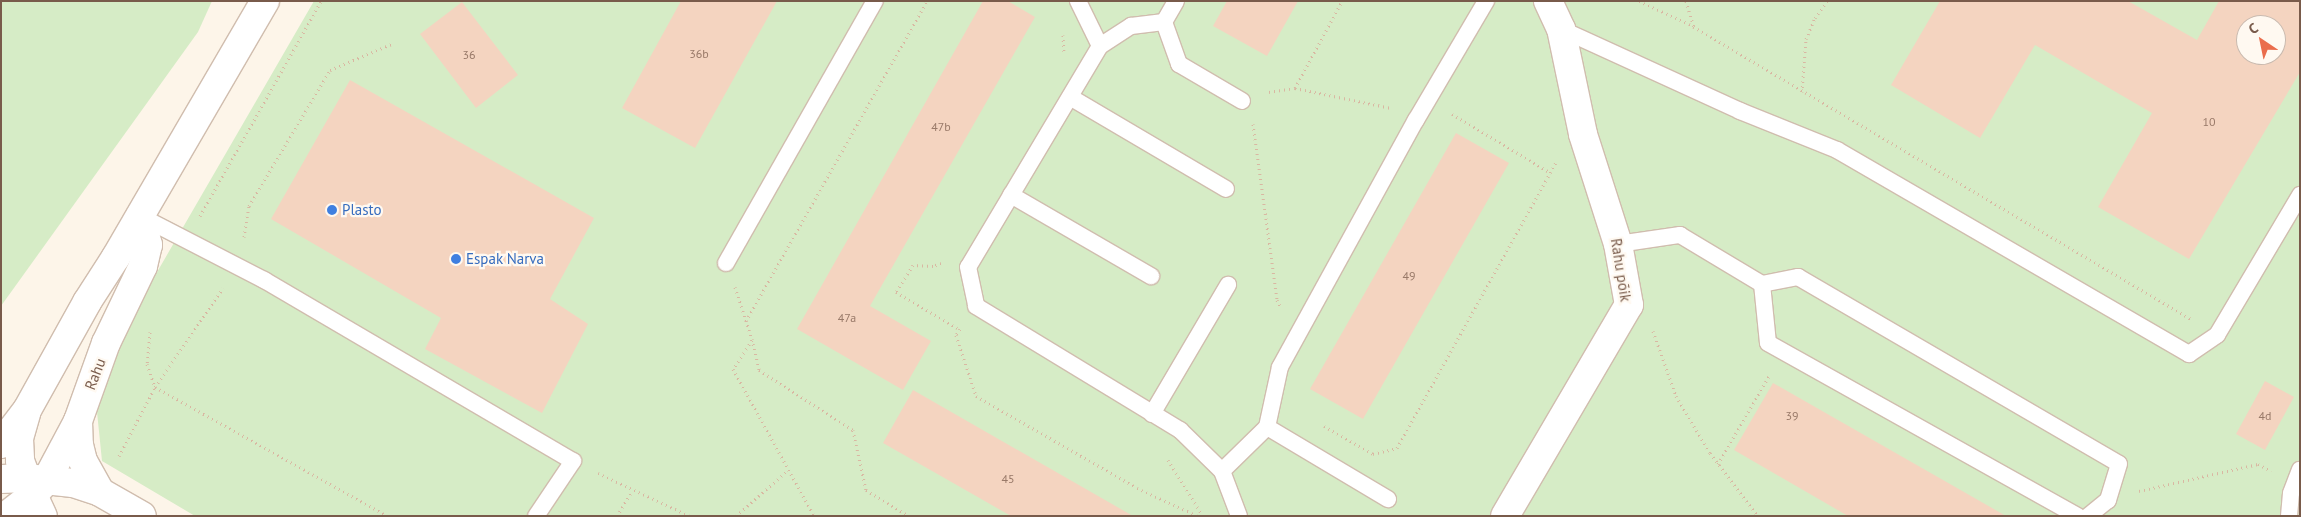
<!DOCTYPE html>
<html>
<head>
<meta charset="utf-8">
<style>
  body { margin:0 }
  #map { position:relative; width:2301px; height:517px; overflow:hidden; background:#fdf5e9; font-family:"PT Sans",sans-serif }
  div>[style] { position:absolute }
  .green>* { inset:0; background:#d6ecc6 }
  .building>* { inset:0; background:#f4d4c0 }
  .path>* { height:3px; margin-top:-1.5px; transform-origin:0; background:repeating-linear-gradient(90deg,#d9b7a2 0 1px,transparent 0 5px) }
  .roads { filter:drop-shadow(1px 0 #d0bdae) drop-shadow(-1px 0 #d0bdae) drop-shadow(0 1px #d0bdae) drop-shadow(0 -1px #d0bdae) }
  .service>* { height:16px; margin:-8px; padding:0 8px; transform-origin:8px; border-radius:8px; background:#fff }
  .minor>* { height:28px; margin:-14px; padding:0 14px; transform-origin:14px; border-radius:14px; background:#fff }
  .secondary>* { height:28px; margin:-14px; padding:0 14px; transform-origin:14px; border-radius:14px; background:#fff }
  .dots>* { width:14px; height:14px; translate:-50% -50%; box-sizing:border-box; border:2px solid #fff9f1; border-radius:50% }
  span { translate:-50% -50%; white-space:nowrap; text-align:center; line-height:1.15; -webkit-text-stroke:4.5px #fff9f1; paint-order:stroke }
  .number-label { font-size:12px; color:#987968 }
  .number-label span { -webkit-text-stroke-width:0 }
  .shop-label { font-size:15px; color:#366cbe }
  .left { translate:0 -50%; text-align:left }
  .street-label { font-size:15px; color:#795b4b }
  .frame { position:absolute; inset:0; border:2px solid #795b4b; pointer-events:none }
  .north { position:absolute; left:2236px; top:15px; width:50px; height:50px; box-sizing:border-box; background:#fff9f1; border:1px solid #c9baaf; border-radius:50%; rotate:326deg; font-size:14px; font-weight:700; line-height:20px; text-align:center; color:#795b4b }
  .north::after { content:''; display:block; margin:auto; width:18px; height:22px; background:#ea6d4c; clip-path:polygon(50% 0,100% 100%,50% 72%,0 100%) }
</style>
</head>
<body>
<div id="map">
  <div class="green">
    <i style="clip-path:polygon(1px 1px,212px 1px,198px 32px,1px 306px)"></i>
    <i style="clip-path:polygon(evenodd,314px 1px,2300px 1px,2300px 516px,195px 516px,102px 461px,96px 402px,138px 305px,314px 1px,2246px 25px,2276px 25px,2276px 55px,2246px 55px,2246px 25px)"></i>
  </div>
  <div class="building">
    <i style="clip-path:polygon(681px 1px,777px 1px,695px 148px,622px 108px)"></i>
    <i style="clip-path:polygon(983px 1px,1008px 1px,1035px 17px,870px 306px,931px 341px,903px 390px,797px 329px)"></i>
    <i style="clip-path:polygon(1227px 1px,1298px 1px,1267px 56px,1213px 26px)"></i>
    <i style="clip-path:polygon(evenodd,1940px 1px,2128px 1px,2197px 40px,2219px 1px,2300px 1px,2300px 72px,2189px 259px,2098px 207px,2152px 113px,2035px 45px,1980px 138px,1891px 85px,1940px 1px,2246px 25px,2276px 25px,2276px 55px,2246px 55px,2246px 25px)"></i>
    <i style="clip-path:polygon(462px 2px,518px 75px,476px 108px,420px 34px)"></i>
    <i style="clip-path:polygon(350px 80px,594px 218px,550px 299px,588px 324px,542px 413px,425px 349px,441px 318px,271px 219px)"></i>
    <i style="clip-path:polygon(1456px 133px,1509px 163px,1363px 419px,1310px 389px)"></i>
    <i style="clip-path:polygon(2265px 381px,2294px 397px,2265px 450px,2236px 434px)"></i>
    <i style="clip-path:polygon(1773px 383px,2006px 516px,1848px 516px,1734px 450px)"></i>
    <i style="clip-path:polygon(913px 390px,1133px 516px,1011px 516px,883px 443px)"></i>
  </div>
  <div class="path">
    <i style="left:1639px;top:1px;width:55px;rotate:24.7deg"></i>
    <i style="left:1689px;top:24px;width:582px;rotate:30.44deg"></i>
    <i style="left:1686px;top:1px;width:27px;rotate:73deg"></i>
    <i style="left:1063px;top:35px;width:17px;rotate:87deg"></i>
    <i style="left:1295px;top:88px;width:98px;rotate:11.8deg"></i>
    <i style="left:1269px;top:92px;width:26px;rotate:-9deg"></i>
    <i style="left:1295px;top:88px;width:99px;rotate:-61.6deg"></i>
    <i style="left:1802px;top:92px;width:53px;rotate:-85.7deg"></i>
    <i style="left:1806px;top:39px;width:23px;rotate:-67deg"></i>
    <i style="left:1815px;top:18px;width:21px;rotate:-55deg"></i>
    <i style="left:1452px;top:114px;width:115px;rotate:30.8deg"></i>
    <i style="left:1253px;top:124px;width:178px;rotate:82.2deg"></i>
    <i style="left:1277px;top:300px;width:9px;rotate:63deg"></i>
    <i style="left:200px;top:216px;width:247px;rotate:-60.6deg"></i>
    <i style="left:244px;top:237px;width:31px;rotate:-81deg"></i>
    <i style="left:249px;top:206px;width:158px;rotate:-59.2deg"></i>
    <i style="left:330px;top:70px;width:69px;rotate:-22.9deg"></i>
    <i style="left:941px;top:263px;width:9px;rotate:159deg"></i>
    <i style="left:933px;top:266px;width:20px;rotate:-177deg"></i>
    <i style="left:913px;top:265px;width:32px;rotate:122deg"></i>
    <i style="left:896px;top:292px;width:71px;rotate:30.5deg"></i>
    <i style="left:735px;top:287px;width:55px;rotate:71.9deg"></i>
    <i style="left:752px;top:339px;width:32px;rotate:77deg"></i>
    <i style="left:759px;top:370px;width:112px;rotate:32.6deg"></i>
    <i style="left:853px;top:430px;width:61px;rotate:77.8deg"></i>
    <i style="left:866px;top:490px;width:50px;rotate:31.2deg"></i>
    <i style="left:746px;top:321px;width:368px;rotate:-60.5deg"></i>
    <i style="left:960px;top:329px;width:7px;rotate:124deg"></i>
    <i style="left:956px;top:335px;width:64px;rotate:71.8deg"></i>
    <i style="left:976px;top:396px;width:185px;rotate:29.7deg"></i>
    <i style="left:1137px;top:488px;width:67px;rotate:24.7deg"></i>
    <i style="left:1653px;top:331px;width:69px;rotate:70.5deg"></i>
    <i style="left:1676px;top:396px;width:66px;rotate:59.2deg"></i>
    <i style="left:1710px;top:453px;width:79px;rotate:52.7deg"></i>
    <i style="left:150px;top:332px;width:32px;rotate:95deg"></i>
    <i style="left:147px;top:364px;width:24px;rotate:71deg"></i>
    <i style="left:752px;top:340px;width:35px;rotate:123deg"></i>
    <i style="left:733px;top:369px;width:168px;rotate:61.1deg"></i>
    <i style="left:155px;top:387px;width:120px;rotate:-55.5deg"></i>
    <i style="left:1324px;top:426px;width:56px;rotate:29.7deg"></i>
    <i style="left:1373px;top:454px;width:25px;rotate:-14deg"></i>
    <i style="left:1397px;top:448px;width:329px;rotate:-60.9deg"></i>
    <i style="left:119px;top:456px;width:78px;rotate:-62.4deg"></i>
    <i style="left:155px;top:387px;width:266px;rotate:29deg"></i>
    <i style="left:1168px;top:460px;width:66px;rotate:58deg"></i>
    <i style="left:1718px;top:464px;width:102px;rotate:-59.9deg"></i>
    <i style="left:598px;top:473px;width:102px;rotate:25.1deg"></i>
    <i style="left:2139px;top:491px;width:122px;rotate:-12.8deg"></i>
    <i style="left:2258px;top:464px;width:15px;rotate:28deg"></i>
    <i style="left:617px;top:516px;width:29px;rotate:-59deg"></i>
    <i style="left:736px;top:516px;width:69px;rotate:-41.5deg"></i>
  </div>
  <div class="roads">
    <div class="service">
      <i style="left:1078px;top:1px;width:50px;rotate:63.9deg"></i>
      <i style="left:1100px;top:46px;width:257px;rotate:120.8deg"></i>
      <i style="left:968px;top:267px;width:40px;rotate:78deg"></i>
      <i style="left:976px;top:306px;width:239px;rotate:31.3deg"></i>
      <i style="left:1180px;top:430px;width:59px;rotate:44.3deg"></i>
      <i style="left:1164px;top:22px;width:45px;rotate:70.3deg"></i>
      <i style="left:1179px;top:64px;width:73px;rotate:30.4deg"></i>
      <i style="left:1561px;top:29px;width:197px;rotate:24.6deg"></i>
      <i style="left:1740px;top:111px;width:105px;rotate:21.9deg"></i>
      <i style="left:1837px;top:150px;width:407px;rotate:30.1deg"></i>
      <i style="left:2189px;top:354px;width:34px;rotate:-34deg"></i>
      <i style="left:2217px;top:335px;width:163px;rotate:-59.3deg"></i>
      <i style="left:1100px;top:46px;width:37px;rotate:-33deg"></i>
      <i style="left:1131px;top:26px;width:33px;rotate:-7deg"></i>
      <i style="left:1164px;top:22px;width:24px;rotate:-60deg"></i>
      <i style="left:1070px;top:97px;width:181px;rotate:30.5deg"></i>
      <i style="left:1011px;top:195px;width:162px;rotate:30.1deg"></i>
      <i style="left:140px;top:216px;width:140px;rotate:27.3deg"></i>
      <i style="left:264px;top:280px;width:358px;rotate:30.4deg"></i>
      <i style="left:573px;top:461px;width:66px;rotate:123.9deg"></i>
      <i style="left:1618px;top:244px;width:63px;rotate:-8.3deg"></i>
      <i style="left:1680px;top:235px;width:96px;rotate:30.9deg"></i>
      <i style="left:1762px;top:284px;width:59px;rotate:84.2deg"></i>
      <i style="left:1768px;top:343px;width:355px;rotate:29.2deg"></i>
      <i style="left:726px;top:263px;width:301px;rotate:-60.4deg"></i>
      <i style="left:1762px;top:284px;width:37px;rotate:-11deg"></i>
      <i style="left:1798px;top:277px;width:371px;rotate:30.2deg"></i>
      <i style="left:2119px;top:464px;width:38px;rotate:107deg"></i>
      <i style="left:2108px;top:500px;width:26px;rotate:141deg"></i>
      <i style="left:1152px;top:414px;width:150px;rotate:-59.5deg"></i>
      <i style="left:1267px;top:427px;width:141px;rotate:30.8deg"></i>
      <i style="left:1239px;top:516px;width:48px;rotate:-110.7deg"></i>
      <i style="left:1222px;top:471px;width:63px;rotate:-44.4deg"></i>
      <i style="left:1267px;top:427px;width:61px;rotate:-77.8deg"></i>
      <i style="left:1280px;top:367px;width:282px;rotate:-61.2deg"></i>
      <i style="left:1416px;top:120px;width:138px;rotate:-59.5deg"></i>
      <i style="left:2289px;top:516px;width:23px;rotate:-85deg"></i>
      <i style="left:2291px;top:493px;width:25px;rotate:-69deg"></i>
    </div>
    <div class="minor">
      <i style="left:1505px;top:516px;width:245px;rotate:-59.6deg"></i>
      <i style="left:1629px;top:305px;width:62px;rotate:-100.2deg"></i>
      <i style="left:1618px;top:244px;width:115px;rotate:-107.7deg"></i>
      <i style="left:1583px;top:134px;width:107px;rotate:-101.8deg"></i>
      <i style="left:1561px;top:29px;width:31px;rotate:-115deg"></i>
    </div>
    <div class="secondary">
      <i style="left:26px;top:414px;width:26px;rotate:106deg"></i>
      <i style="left:19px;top:439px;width:22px;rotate:87deg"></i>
      <i style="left:20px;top:461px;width:36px;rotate:69deg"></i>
      <i style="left:33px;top:495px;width:23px;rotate:65deg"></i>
      <i style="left:78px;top:421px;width:24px;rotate:88deg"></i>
      <i style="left:79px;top:445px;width:16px;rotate:76deg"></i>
      <i style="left:83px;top:461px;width:35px;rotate:61deg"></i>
      <i style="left:1px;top:444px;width:43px;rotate:-52.6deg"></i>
      <i style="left:27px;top:410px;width:124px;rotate:-60.9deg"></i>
      <i style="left:87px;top:302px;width:54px;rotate:-57.2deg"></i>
      <i style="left:116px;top:257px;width:296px;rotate:-59.8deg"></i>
      <i style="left:1px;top:479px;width:25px;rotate:-2deg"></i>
      <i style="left:26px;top:478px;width:47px;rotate:6.1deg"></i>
      <i style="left:73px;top:483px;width:28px;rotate:18deg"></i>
      <i style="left:100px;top:492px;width:48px;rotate:29.7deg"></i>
      <i style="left:6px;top:516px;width:34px;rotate:-38deg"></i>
      <i style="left:33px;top:495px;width:19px;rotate:-47deg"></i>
      <i style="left:46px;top:481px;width:68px;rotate:-61.9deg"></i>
      <i style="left:78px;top:421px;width:83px;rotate:-70.3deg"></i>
      <i style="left:106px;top:343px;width:85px;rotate:-64.3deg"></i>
      <i style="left:143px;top:266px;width:22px;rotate:-77deg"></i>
      <i style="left:148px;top:245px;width:30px;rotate:-105deg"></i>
    </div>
  </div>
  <div class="dots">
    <i style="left:332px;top:210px;background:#3f7fe0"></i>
    <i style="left:456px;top:259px;background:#3f7fe0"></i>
  </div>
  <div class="number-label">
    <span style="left:699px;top:54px">36b</span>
    <span style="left:469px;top:55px">36</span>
    <span style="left:2209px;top:122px">10</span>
    <span style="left:941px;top:127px">47b</span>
    <span style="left:1409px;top:276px">49</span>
    <span style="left:847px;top:318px">47a</span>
    <span style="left:1792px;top:416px">39</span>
    <span style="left:2265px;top:416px">4d</span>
    <span style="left:1008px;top:479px">45</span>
  </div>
  <div class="shop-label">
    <span class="left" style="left:342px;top:210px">Plasto</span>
    <span class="left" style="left:466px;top:259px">Espak Narva</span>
  </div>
  <div class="street-label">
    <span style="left:1621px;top:270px;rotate:81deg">Rahu põik</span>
    <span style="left:95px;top:374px;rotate:-69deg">Rahu</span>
  </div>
  <div class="frame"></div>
  <div class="north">С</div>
</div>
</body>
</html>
